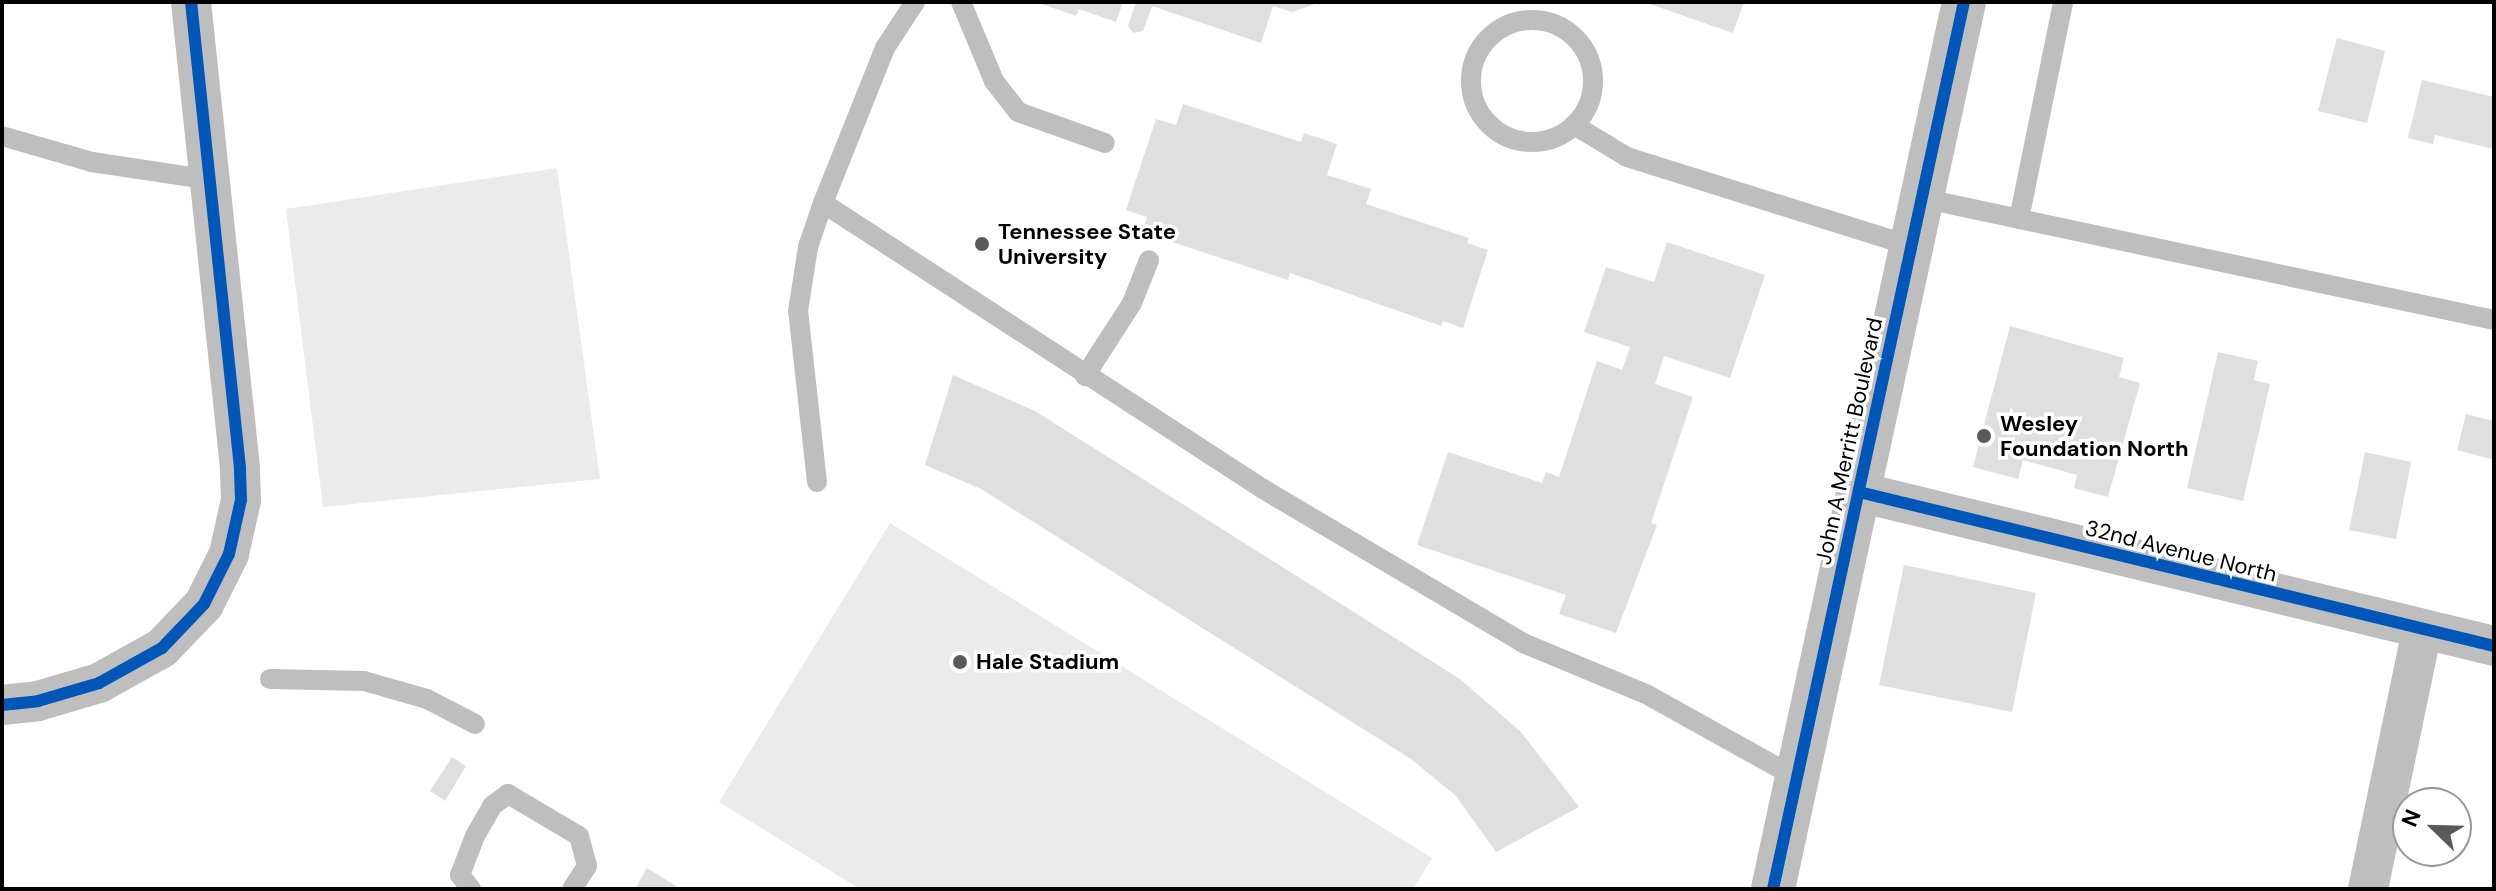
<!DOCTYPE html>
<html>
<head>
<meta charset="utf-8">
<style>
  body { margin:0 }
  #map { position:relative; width:2496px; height:891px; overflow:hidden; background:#fff; font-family:"DM Sans",sans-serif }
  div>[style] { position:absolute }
  .green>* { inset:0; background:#ebebeb }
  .building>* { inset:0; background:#dfdfdf }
  .service>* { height:20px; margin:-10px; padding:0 10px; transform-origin:10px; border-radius:10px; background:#bebebe }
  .service>.ring { margin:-10px; padding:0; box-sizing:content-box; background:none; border:20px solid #bebebe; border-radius:50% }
  .minor>* { height:40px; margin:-20px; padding:0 20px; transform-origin:20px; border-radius:20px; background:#bebebe }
  .tertiary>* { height:44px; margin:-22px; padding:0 22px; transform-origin:22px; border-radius:22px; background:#bebebe }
  .cycleway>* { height:12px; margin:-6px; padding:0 6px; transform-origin:6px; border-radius:6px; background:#0057b8 }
  .dots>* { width:22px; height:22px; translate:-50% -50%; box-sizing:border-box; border:4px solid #fff; border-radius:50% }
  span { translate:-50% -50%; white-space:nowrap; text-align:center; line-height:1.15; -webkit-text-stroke:7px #fff; paint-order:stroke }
  .poi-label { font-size:22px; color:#000; font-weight:700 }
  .left { translate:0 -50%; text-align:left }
  .street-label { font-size:22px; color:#000 }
  .frame { position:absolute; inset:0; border:4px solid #000; pointer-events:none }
  .north { position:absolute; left:2392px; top:787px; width:80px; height:80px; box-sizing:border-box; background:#fff; border:2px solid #999; border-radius:50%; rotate:293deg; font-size:22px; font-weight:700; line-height:32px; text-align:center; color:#000 }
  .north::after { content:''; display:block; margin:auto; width:28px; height:36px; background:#595959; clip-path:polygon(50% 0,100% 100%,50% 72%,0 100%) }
</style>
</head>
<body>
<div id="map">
  <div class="green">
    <i style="clip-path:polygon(557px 168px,600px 479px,323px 507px,286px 209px)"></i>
    <i style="clip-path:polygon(890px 523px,1432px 858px,1413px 889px,860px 889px,719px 802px)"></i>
  </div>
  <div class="building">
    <i style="clip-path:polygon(1036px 2px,1123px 2px,1116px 22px,1079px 9px,1076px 16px)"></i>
    <i style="clip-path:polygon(1136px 2px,1321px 2px,1292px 12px,1273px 6px,1261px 43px,1152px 6px,1143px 31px,1133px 33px,1128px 26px)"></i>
    <i style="clip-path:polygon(1644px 2px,1744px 2px,1733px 33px)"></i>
    <i style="clip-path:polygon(2337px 38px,2385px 51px,2367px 123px,2318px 111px)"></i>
    <i style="clip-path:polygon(2422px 80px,2494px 97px,2494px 149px,2435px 135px,2433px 144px,2408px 138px)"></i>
    <i style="clip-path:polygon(1183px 104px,1301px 142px,1304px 133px,1337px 144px,1327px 175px,1371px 189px,1366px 204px,1469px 238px,1467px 243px,1488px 250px,1463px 328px,1443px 321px,1441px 326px,1290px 273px,1288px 280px,1142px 232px,1147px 217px,1126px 210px,1156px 119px,1176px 125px)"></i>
    <i style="clip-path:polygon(1667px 242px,1765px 275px,1730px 378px,1664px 356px,1655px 384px,1693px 397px,1651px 523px,1657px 525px,1616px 633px,1559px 614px,1566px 595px,1417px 545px,1448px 452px,1542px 483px,1546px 472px,1559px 477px,1597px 361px,1622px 370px,1630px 347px,1584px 332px,1606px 267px,1654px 282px)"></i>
    <i style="clip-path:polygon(2010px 326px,2124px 358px,2119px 377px,2140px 383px,2108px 497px,2074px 488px,2077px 475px,2023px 460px,2018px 479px,1973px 467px)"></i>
    <i style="clip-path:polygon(2218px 352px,2258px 361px,2254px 380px,2270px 384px,2243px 501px,2187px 488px)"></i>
    <i style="clip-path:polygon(953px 375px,1035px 411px,1460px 679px,1521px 732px,1579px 807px,1496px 852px,1456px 796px,1411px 759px,981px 489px,925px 465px)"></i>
    <i style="clip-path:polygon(2466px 414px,2494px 421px,2494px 460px,2457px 450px)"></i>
    <i style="clip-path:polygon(2365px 452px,2411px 462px,2396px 539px,2349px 530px)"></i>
    <i style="clip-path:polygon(1904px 565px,2036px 593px,2012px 712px,1879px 685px)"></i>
    <i style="clip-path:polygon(452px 757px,466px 766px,445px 801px,430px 791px)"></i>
    <i style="clip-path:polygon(647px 868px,681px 889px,635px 889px)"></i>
  </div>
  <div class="service">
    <i style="left:915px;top:2px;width:55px;rotate:123.1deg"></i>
    <i style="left:885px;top:48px;width:167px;rotate:111.8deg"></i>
    <i style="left:823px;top:203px;width:525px;rotate:33.02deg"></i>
    <i style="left:1263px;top:489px;width:302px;rotate:30.6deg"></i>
    <i style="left:1523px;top:643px;width:133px;rotate:22.5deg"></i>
    <i style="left:1646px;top:694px;width:173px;rotate:29.1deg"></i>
    <i style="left:961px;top:2px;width:86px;rotate:67.3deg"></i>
    <i style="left:994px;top:81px;width:39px;rotate:52deg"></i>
    <i style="left:1018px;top:112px;width:92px;rotate:19.6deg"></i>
    <i class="ring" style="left:1471px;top:20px;width:102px;height:102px"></i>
    <i style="left:1574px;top:125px;width:62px;rotate:31.1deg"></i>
    <i style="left:1627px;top:157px;width:298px;rotate:17.4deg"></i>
    <i style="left:2px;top:136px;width:94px;rotate:16.1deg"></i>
    <i style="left:92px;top:162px;width:120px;rotate:8.6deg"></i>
    <i style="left:1921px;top:198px;width:586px;rotate:12.02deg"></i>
    <i style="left:2019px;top:219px;width:221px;rotate:-78.5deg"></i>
    <i style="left:1085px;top:376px;width:87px;rotate:-57.2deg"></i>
    <i style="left:1132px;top:303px;width:46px;rotate:-68.4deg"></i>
    <i style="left:817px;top:482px;width:172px;rotate:-96.3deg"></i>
    <i style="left:798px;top:311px;width:65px;rotate:-81.1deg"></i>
    <i style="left:808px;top:247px;width:46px;rotate:-71.2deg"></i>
    <i style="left:270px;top:679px;width:94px;rotate:1.2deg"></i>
    <i style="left:364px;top:681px;width:66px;rotate:15.9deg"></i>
    <i style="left:427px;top:699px;width:54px;rotate:27.5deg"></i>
    <i style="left:471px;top:889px;width:18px;rotate:-128deg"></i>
    <i style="left:460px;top:875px;width:42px;rotate:-69deg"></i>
    <i style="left:475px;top:836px;width:34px;rotate:-60deg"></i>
    <i style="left:492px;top:806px;width:20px;rotate:-37deg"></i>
    <i style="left:508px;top:794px;width:82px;rotate:30.6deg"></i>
    <i style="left:579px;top:836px;width:31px;rotate:75deg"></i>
    <i style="left:587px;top:866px;width:27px;rotate:123deg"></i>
  </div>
  <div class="minor">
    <i style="left:1859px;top:492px;width:653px;rotate:13.63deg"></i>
    <i style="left:2px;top:705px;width:36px;rotate:-6deg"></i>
    <i style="left:38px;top:701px;width:64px;rotate:-16.4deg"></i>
    <i style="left:99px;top:683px;width:72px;rotate:-29.1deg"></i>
    <i style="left:162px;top:648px;width:61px;rotate:-46.3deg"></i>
    <i style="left:204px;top:604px;width:56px;rotate:-63.4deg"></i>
    <i style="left:229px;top:554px;width:55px;rotate:-77.5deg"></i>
    <i style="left:241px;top:500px;width:32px;rotate:-92deg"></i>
    <i style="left:240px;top:468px;width:469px;rotate:-96deg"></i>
    <i style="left:2368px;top:889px;width:264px;rotate:-78.2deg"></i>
  </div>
  <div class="tertiary">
    <i style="left:1773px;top:889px;width:907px;rotate:-77.85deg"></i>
  </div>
  <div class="cycleway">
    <i style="left:1859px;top:492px;width:653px;rotate:13.63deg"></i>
    <i style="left:2px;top:705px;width:36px;rotate:-6deg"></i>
    <i style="left:38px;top:701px;width:64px;rotate:-16.4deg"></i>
    <i style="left:99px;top:683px;width:72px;rotate:-29.1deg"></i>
    <i style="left:162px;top:648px;width:61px;rotate:-46.3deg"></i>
    <i style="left:204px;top:604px;width:56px;rotate:-63.4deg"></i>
    <i style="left:229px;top:554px;width:55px;rotate:-77.5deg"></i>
    <i style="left:241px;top:500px;width:32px;rotate:-92deg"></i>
    <i style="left:240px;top:468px;width:469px;rotate:-96deg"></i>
    <i style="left:1773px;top:889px;width:907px;rotate:-77.85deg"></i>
  </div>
  <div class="dots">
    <i style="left:982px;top:244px;background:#595959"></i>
    <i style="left:1984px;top:436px;background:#595959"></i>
    <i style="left:960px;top:662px;background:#595959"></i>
  </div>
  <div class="poi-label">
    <span class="left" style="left:998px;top:244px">Tennessee State<br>University</span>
    <span class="left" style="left:2000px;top:436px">Wesley<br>Foundation North</span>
    <span class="left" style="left:976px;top:662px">Hale Stadium</span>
  </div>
  <div class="street-label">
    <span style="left:1849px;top:441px;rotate:-78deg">John A Merritt Boulevard</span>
    <span style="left:2181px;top:551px;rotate:14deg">32nd Avenue North</span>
  </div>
  <div class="frame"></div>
  <div class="north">N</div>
</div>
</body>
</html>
